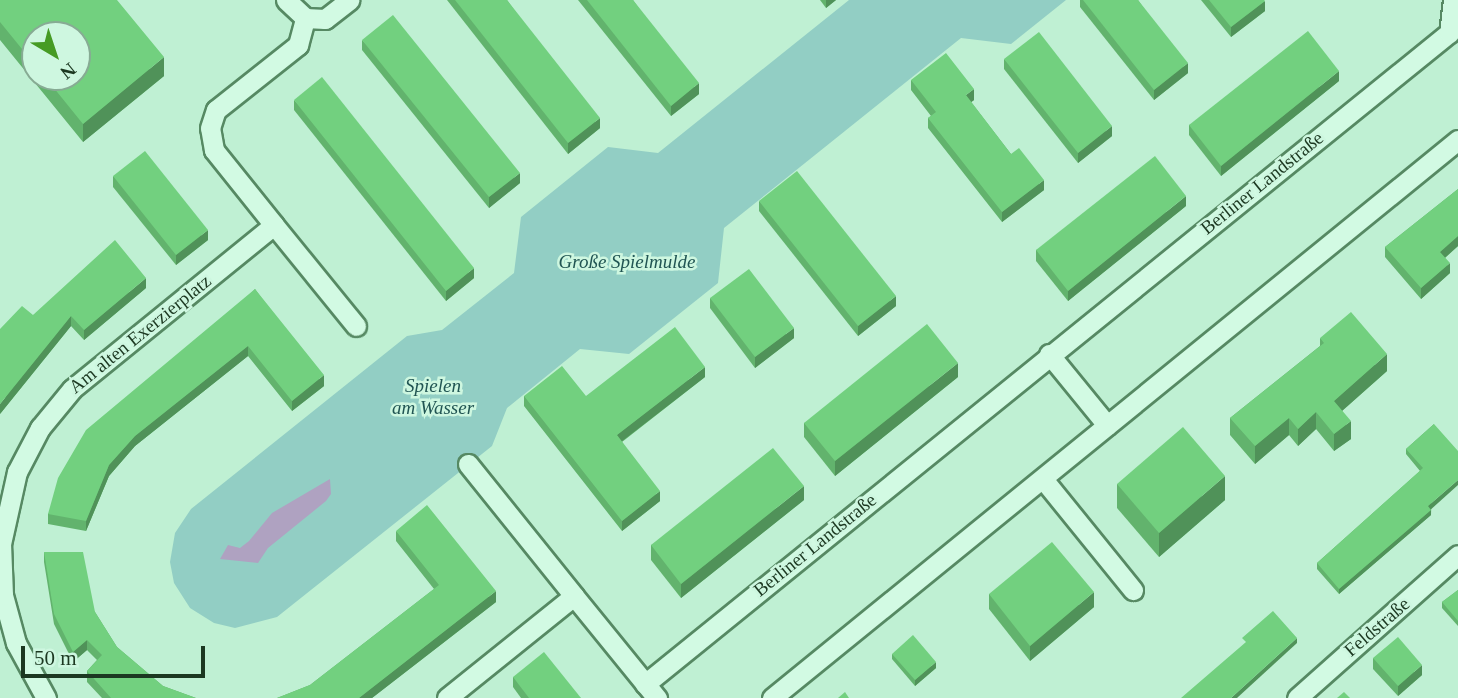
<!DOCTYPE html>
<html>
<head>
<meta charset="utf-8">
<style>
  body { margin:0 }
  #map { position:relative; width:1458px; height:698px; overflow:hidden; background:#bff0d3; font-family:"Times New Roman",serif }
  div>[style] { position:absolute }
  .green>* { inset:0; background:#92cec4 }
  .water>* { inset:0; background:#afa2c1 }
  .roads { filter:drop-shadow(2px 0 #568963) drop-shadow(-2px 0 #568963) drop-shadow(0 2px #568963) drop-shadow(0 -2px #568963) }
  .street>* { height:19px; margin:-9.5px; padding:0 9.5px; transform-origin:9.5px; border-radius:9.5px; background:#d2fae3 }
  .wall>* { inset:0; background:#62b36d }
  .shaded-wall>* { inset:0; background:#509259 }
  .building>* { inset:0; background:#72d07f }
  span { translate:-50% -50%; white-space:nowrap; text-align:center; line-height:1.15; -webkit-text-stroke:5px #cef7e0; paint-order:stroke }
  .street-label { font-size:19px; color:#1c3821 }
  .park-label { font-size:19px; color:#215553; font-style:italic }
  .north { position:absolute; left:21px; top:21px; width:70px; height:70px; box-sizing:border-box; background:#cef7e0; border:2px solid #87ab94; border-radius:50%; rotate:141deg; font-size:19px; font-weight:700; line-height:28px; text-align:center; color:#1c3821 }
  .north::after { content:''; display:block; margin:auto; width:24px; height:32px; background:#469b24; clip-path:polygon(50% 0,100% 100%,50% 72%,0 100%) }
  .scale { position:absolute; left:21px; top:646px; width:184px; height:32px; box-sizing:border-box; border:4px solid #1c3821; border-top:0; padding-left:9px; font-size:21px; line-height:24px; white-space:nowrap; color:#1c3821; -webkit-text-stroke:5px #cef7e0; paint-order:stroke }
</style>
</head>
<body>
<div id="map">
  <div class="green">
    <i style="clip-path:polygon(849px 0,1066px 0,1011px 44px,961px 38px,724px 228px,718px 283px,629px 354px,580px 349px,507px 408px,492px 446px,277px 617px,235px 628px,214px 623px,190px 608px,174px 583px,170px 562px,175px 533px,191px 509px,407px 336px,442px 330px,514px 273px,521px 217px,608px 147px,658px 153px)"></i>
  </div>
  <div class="water">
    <i style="clip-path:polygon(330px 479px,331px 494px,326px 501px,268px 548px,258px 563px,220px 559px,228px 545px,240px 548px,249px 541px,272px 513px)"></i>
  </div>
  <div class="roads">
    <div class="street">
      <i style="left:286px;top:0;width:26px;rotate:43deg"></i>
      <i style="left:305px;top:18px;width:20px;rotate:3deg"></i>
      <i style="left:325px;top:19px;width:31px;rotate:-38deg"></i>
      <i style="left:274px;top:225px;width:130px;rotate:50.9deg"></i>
      <i style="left:1049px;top:354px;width:92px;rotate:50.8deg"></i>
      <i style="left:468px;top:464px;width:169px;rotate:51.2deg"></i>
      <i style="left:1043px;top:479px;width:143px;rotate:51deg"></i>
      <i style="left:645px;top:684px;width:1035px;rotate:-39deg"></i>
      <i style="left:1449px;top:33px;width:33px;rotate:-83deg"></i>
      <i style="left:46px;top:698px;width:63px;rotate:-118.6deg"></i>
      <i style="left:16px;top:643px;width:50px;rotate:-105.2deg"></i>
      <i style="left:3px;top:595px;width:51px;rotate:-92.2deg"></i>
      <i style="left:1px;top:544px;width:74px;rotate:-77.5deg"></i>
      <i style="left:17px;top:472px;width:50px;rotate:-62.4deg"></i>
      <i style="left:40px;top:428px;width:50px;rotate:-50.6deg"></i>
      <i style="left:72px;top:389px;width:260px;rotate:-39.1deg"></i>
      <i style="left:274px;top:225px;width:96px;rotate:-128.7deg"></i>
      <i style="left:214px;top:150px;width:22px;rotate:-100deg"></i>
      <i style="left:210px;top:128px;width:19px;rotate:-72deg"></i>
      <i style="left:216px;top:110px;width:105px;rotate:-38.4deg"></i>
      <i style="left:298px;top:45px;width:28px;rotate:-75deg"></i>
      <i style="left:447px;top:698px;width:163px;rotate:-38.8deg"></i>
      <i style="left:574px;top:596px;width:132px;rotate:50.9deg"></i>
      <i style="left:772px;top:698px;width:884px;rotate:-39.13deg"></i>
      <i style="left:1297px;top:698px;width:215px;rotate:-41.6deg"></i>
    </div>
  </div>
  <div class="wall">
    <i style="clip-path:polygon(evenodd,0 0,164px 76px,83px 142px,0 40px,0 0,35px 35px,77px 77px,35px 77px,35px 35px)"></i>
    <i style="clip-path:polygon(447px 0,507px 0,600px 128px,568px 154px)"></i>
    <i style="clip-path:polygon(578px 0,633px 0,699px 94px,671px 116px)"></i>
    <i style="clip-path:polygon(820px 0,836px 0,826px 8px)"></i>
    <i style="clip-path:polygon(1080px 0,1138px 0,1188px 73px,1154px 100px,1080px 7px)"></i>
    <i style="clip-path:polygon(1201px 0,1264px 0,1265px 11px,1231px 37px)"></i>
    <i style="clip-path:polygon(362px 40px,520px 183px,489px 208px,362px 50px)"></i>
    <i style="clip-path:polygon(1004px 59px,1112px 136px,1078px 163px,1004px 69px)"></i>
    <i style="clip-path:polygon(911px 80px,974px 100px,971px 102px,1011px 154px,1044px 190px,1002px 222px,928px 128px,928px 118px,931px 116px,911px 90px)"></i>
    <i style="clip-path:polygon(1339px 81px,1221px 176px,1189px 135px,1189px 125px)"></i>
    <i style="clip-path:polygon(294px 100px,474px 278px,446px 301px,294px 110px)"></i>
    <i style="clip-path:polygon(113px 176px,208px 240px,176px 265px,113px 187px)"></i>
    <i style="clip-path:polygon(1458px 189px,1458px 246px,1445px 258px,1450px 273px,1421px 299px,1385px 257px,1385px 247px)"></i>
    <i style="clip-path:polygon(759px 201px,896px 306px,858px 336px,759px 211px)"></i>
    <i style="clip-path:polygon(1186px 206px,1068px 301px,1036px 261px,1036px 250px)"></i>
    <i style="clip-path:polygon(146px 288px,84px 340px,71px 326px,0 414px,33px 315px)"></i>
    <i style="clip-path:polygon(255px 289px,324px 386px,292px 411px,248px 356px,135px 446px,109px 476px,86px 531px,48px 524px,48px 514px)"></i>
    <i style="clip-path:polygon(710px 298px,794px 338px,755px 368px,710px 308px)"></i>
    <i style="clip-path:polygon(1320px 338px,1387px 371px,1342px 411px,1351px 439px,1334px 451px,1316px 429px,1298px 446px,1289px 435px,1255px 464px,1230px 435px,1230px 418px,1320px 346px)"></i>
    <i style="clip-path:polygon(705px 377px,622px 442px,660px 501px,622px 531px,524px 406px,524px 396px,586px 396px)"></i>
    <i style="clip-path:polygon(958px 377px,835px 476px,804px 437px,804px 423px)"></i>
    <i style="clip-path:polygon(1434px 424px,1431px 515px,1339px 594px,1317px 569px,1317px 563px,1420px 471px,1406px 454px,1406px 449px)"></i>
    <i style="clip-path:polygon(1117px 484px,1225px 500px,1159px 557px,1117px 508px)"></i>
    <i style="clip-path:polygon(804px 500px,681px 598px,651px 560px,651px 545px)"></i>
    <i style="clip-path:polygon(396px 531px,496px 602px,372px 698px,277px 698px,310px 685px,434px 589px,396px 541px)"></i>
    <i style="clip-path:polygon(44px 552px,95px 612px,117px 647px,163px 686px,196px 698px,102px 698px,87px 682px,87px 671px,97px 660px,87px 650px,73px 662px,54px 624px,44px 562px)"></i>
    <i style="clip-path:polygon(1458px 590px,1458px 626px,1442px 608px,1442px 602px)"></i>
    <i style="clip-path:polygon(989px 594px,1094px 607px,1030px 661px,989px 609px)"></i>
    <i style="clip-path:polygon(892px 654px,936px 668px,915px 686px,892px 659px)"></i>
    <i style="clip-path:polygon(1373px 658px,1422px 675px,1398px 696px,1373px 669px)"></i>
    <i style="clip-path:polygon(513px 677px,581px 698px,521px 698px,513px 687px)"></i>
  </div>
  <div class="shaded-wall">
    <i style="clip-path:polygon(826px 0,836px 0,826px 8px)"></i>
    <i style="clip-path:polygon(1265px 1px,1265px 11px,1231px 37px,1231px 27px)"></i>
    <i style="clip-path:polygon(164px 57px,164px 76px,83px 142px,83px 124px)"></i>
    <i style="clip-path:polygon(1188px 63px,1188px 73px,1154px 100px,1154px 90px)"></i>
    <i style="clip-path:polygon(1339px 71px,1339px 81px,1221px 176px,1221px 166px)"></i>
    <i style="clip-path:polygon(699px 83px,699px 94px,671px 116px,671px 106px)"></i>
    <i style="clip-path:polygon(974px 89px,974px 100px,966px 106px,966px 95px)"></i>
    <i style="clip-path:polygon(600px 118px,600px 128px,568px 154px,568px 143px)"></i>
    <i style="clip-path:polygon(1112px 126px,1112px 136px,1078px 163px,1078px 153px)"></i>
    <i style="clip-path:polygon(520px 173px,520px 183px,489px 208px,489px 197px)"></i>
    <i style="clip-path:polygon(1044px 180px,1044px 190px,1002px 222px,1002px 212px)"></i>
    <i style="clip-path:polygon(1186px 196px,1186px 206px,1068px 301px,1068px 291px)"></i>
    <i style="clip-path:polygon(208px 230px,208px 240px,176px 265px,176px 255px)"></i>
    <i style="clip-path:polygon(1458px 236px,1458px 246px,1440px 262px,1440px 252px)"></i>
    <i style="clip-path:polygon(1450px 263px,1450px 273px,1421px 299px,1421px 288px)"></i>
    <i style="clip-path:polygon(474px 268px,474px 278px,446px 301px,446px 291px)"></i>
    <i style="clip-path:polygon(146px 278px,146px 288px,84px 340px,84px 330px)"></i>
    <i style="clip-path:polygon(896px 296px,896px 306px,858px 336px,858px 326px)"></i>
    <i style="clip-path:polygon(71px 316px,71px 326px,0 414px,0 404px)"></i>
    <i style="clip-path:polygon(794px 328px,794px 338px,755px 368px,755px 357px)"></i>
    <i style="clip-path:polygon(248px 346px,248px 356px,135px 446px,109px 476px,86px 531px,86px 521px,109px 465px,135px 436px)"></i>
    <i style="clip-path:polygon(1387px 354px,1387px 371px,1334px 418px,1334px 401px)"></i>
    <i style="clip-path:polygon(958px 363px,958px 377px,835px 476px,835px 461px)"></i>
    <i style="clip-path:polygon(705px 367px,705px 377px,617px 445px,617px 435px)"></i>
    <i style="clip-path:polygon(324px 375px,324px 386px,292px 411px,292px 401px)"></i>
    <i style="clip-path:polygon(1316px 412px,1316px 429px,1298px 446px,1298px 429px)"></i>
    <i style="clip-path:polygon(1289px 418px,1289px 435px,1255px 464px,1255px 446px)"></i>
    <i style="clip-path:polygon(1351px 421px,1351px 439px,1334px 451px,1334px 434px)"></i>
    <i style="clip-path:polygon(1225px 476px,1225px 500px,1159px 557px,1159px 533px)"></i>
    <i style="clip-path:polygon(1458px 480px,1458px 485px,1428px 512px,1428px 506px)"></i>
    <i style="clip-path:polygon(804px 486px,804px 500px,681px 598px,681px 584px)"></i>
    <i style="clip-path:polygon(660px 491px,660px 501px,622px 531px,622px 521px)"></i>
    <i style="clip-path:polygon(1431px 510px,1431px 515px,1339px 594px,1339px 589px)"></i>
    <i style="clip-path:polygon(496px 591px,496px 602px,372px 698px,359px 698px)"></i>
    <i style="clip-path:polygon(1094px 592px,1094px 607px,1030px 661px,1030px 646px)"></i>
    <i style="clip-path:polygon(1297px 638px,1297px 643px,1237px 698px,1231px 698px)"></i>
    <i style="clip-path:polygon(87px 640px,87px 650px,73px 662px,73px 652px)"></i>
    <i style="clip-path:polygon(936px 662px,936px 668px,915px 686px,915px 680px)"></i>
    <i style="clip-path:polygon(1422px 665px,1422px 675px,1398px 696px,1398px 686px)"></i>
  </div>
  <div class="building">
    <i style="clip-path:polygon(0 0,117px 0,164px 57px,83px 124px,45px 77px,77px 77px,77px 35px,35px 35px,35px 65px,0 22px)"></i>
    <i style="clip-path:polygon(455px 0,507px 0,600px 118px,568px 143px)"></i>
    <i style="clip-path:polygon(587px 0,633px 0,699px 83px,671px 106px)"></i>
    <i style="clip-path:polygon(1083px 0,1138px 0,1188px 63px,1154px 90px)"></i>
    <i style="clip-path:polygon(1209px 0,1264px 0,1265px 1px,1231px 27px)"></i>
    <i style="clip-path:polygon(393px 15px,520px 173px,489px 197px,362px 40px)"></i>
    <i style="clip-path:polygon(1308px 31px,1339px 71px,1221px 166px,1189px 125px)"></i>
    <i style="clip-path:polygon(1039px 32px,1112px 126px,1078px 153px,1004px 59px)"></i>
    <i style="clip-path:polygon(946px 53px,974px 89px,966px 95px,1011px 154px,1019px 148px,1044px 180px,1002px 212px,928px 118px,936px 112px,911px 80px)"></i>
    <i style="clip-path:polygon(322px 77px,474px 268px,446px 291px,294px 100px)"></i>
    <i style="clip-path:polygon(145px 151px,208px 230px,176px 255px,113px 176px)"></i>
    <i style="clip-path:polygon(1155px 156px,1186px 196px,1068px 291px,1036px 250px)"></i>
    <i style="clip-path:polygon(797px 171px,896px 296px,858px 326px,759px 201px)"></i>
    <i style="clip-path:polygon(1458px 189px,1458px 236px,1440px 252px,1450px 263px,1421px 288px,1385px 247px)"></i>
    <i style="clip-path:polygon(115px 240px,146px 278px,84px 330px,71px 316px,0 404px,0 329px,22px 306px,33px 315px)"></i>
    <i style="clip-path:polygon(749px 269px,794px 328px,755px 357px,710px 298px)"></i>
    <i style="clip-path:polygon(255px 289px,324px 375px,292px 401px,248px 346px,135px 436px,109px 465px,86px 521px,48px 514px,58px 478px,86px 430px)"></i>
    <i style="clip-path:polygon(1351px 312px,1387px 354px,1334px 401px,1351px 421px,1334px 434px,1316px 412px,1298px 429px,1289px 418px,1255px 446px,1230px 418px,1324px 343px,1320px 338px)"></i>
    <i style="clip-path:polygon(927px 324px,958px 363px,835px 461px,804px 423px)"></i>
    <i style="clip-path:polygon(675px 327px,705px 367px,617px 435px,660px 491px,622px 521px,524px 396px,562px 366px,586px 396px)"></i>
    <i style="clip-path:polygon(1434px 424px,1458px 451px,1458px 480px,1428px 506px,1431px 510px,1339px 589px,1317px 563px,1423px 468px,1406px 449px)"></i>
    <i style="clip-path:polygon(1183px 427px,1225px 476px,1159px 533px,1117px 484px)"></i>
    <i style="clip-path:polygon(773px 448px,804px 486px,681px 584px,651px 545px)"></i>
    <i style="clip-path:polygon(427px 505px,496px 591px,359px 698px,277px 698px,310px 685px,439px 585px,396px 531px)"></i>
    <i style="clip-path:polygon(1052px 542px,1094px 592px,1030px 646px,989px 594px)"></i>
    <i style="clip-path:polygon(44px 552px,83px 552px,95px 612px,117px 647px,163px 686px,196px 698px,111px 698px,87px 671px,102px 655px,87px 640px,73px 652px,54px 614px)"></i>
    <i style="clip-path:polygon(1458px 590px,1458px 621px,1442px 602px)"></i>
    <i style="clip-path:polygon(1273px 611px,1297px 638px,1231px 698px,1181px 698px,1246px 642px,1242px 638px)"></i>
    <i style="clip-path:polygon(913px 635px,936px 662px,915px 680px,892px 654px)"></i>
    <i style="clip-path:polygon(1398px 637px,1422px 665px,1398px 686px,1373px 658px)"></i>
    <i style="clip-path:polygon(544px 652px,581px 698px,529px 698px,513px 677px)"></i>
    <i style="clip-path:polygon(845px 692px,849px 698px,838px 698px)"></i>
    <i style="clip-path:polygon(1344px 692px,1350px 698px,1337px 698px)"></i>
  </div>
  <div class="street-label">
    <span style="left:1262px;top:183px;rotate:-39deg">Berliner Landstraße</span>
    <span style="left:140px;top:334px;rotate:-39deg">Am alten Exerzierplatz</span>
    <span style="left:815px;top:545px;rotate:-39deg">Berliner Landstraße</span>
    <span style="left:1377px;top:627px;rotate:-41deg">Feldstraße</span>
  </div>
  <div class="park-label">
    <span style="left:627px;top:262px">Große Spielmulde</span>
    <span style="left:433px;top:397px">Spielen<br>am Wasser</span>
  </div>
  <div class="north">N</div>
  <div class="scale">50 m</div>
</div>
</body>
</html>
